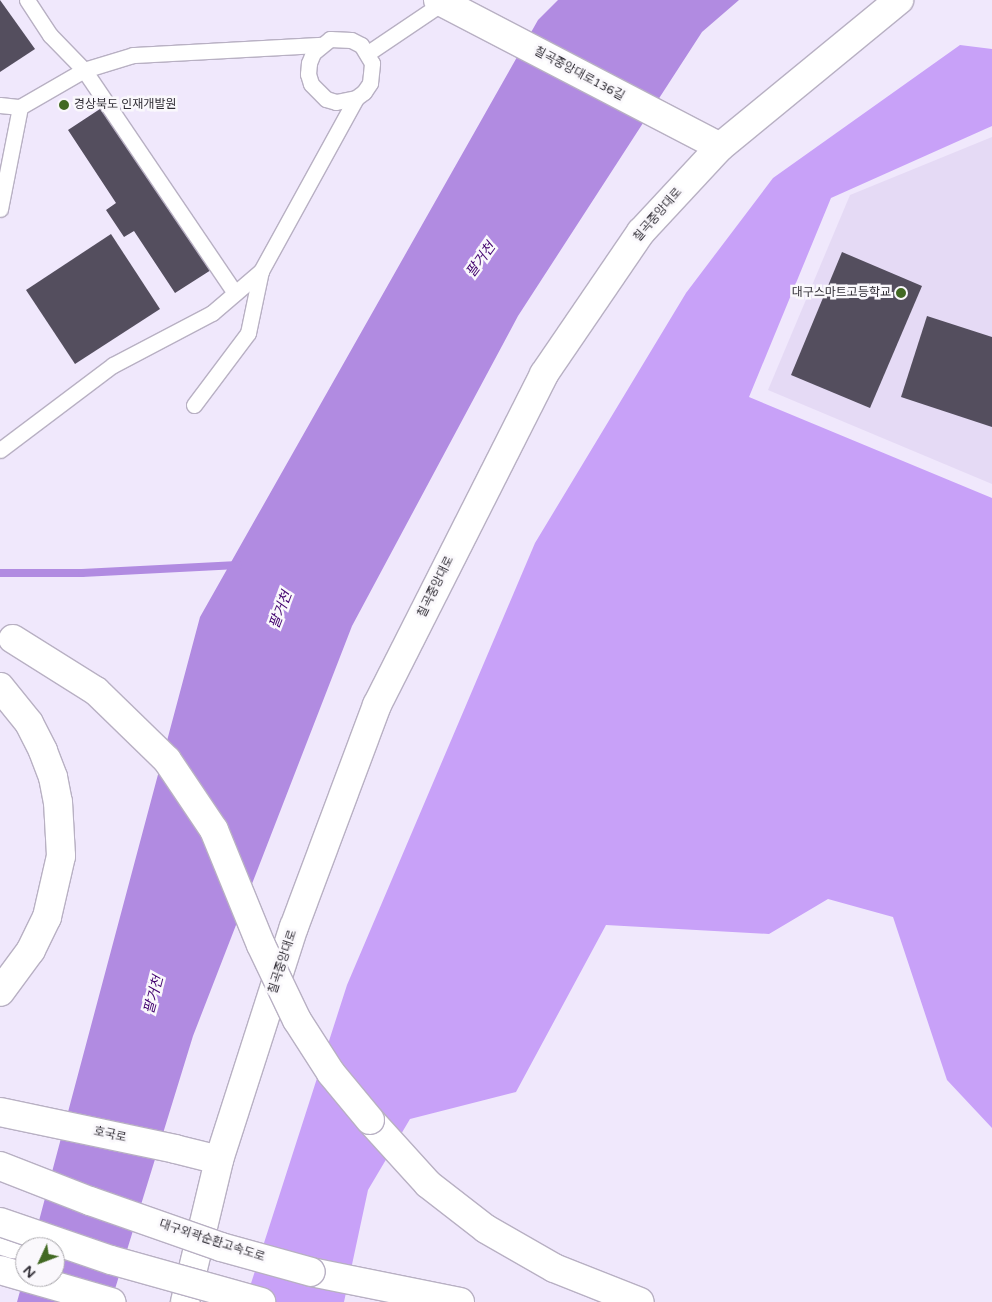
<!DOCTYPE html>
<html>
<head>
<meta charset="utf-8">
<style>
  body { margin:0 }
  #map { position:relative; width:992px; height:1302px; overflow:hidden; background:#f0e8fc; font-family:"Varela Round","Noto Sans KR",sans-serif }
  div>[style] { position:absolute }
  .built>* { inset:0; background:#e5daf5 }
  .forest>* { inset:0; background:#c8a1f8 }
  .water>* { inset:0; background:#b18be1 }
  .stream>* { height:8px; margin:-4px; padding:0 4px; transform-origin:4px; border-radius:4px; background:#b18be1 }
  .building>* { inset:0; background:#544e5e }
  .roads { filter:drop-shadow(1px 0 #b8b0c3) drop-shadow(-1px 0 #b8b0c3) drop-shadow(0 1px #b8b0c3) drop-shadow(0 -1px #b8b0c3) }
  .lane>* { height:15px; margin:-7.5px; padding:0 7.5px; transform-origin:7.5px; border-radius:7.5px; background:#fff }
  .street>* { height:28px; margin:-14px; padding:0 14px; transform-origin:14px; border-radius:14px; background:#fff }
  .secondary>* { height:28px; margin:-14px; padding:0 14px; transform-origin:14px; border-radius:14px; background:#fff }
  .primary>* { height:28px; margin:-14px; padding:0 14px; transform-origin:14px; border-radius:14px; background:#fff }
  .highway>* { height:28px; margin:-14px; padding:0 14px; transform-origin:14px; border-radius:14px; background:#fff }
  .bridges { filter:drop-shadow(1px 0 #b8b0c3) drop-shadow(-1px 0 #b8b0c3) drop-shadow(0 1px #b8b0c3) drop-shadow(0 -1px #b8b0c3) }
  .highway-bridge>* { height:28px; margin:-14px; padding:0 14px; transform-origin:14px; border-radius:14px; background:#fff }
  .dots>* { width:14px; height:14px; translate:-50% -50%; box-sizing:border-box; border:2px solid #faf8fc; border-radius:50% }
  span { translate:-50% -50%; white-space:nowrap; text-align:center; line-height:1.15; -webkit-text-stroke:5px #faf8fc; paint-order:stroke }
  .street-label { font-size:12px; color:#302d35 }
  .poi-label { font-size:12px; color:#302d35 }
  .left { translate:0 -50%; text-align:left }
  .right { translate:-100% -50%; text-align:right }
  .water-label { font-size:14px; color:#43046f; font-style:italic }
  .north { position:absolute; left:15px; top:1237px; width:50px; height:50px; box-sizing:border-box; background:#faf8fc; border:1px solid #a9a7ac; border-radius:50%; rotate:227deg; font-size:14px; font-weight:700; line-height:20px; text-align:center; color:#302d35 }
  .north::after { content:''; display:block; margin:auto; width:18px; height:22px; background:#426923; clip-path:polygon(50% 0,100% 100%,50% 72%,0 100%) }
</style>
</head>
<body>
<div id="map">
  <div class="built">
    <i style="clip-path:polygon(992px 137px,992px 484px,768px 390px,850px 195px)"></i>
  </div>
  <div class="forest">
    <i style="clip-path:polygon(960px 45px,992px 49px,992px 126px,831px 198px,749px 397px,992px 498px,992px 1128px,947px 1080px,893px 917px,828px 899px,769px 934px,606px 925px,516px 1092px,410px 1119px,368px 1190px,344px 1302px,245px 1302px,347px 985px,535px 543px,686px 293px,773px 178px)"></i>
  </div>
  <div class="water">
    <i style="clip-path:polygon(558px 0,739px 0,702px 32px,518px 316px,352px 626px,193px 1036px,111px 1302px,17px 1302px,25px 1273px,55px 1277px,55px 1247px,32px 1247px,200px 617px,538px 20px)"></i>
  </div>
  <div class="stream">
    <i style="left:0;top:573px;width:82px"></i>
    <i style="left:82px;top:573px;width:156px;rotate:-2.9deg"></i>
  </div>
  <div class="building">
    <i style="clip-path:polygon(0 0,35px 49px,0 72px)"></i>
    <i style="clip-path:polygon(103px 107px,211px 270px,175px 293px,134px 231px,124px 237px,106px 210px,116px 203px,68px 130px)"></i>
    <i style="clip-path:polygon(111px 234px,160px 309px,75px 364px,26px 290px)"></i>
    <i style="clip-path:polygon(842px 252px,922px 286px,870px 408px,791px 375px)"></i>
    <i style="clip-path:polygon(927px 316px,992px 337px,992px 427px,901px 397px)"></i>
  </div>
  <div class="roads">
    <div class="lane">
      <i style="left:27px;top:0;width:42px;rotate:56.7deg"></i>
      <i style="left:50px;top:35px;width:49px;rotate:45.8deg"></i>
      <i style="left:84px;top:70px;width:269px;rotate:55.9deg"></i>
      <i style="left:368px;top:53px;width:89px;rotate:-34deg"></i>
      <i style="left:0;top:105px;width:20px;rotate:6deg"></i>
      <i style="left:20px;top:107px;width:74px;rotate:-30deg"></i>
      <i style="left:84px;top:70px;width:51px;rotate:-17deg"></i>
      <i style="left:133px;top:55px;width:187px;rotate:-3.1deg"></i>
      <i style="left:0;top:209px;width:104px;rotate:-78.9deg"></i>
      <i style="left:194px;top:405px;width:90px;rotate:-53.1deg"></i>
      <i style="left:248px;top:333px;width:63px;rotate:-78.2deg"></i>
      <i style="left:261px;top:271px;width:197px;rotate:-61.2deg"></i>
      <i style="left:356px;top:98px;width:10px;rotate:-37deg"></i>
      <i style="left:364px;top:92px;width:11px;rotate:-56deg"></i>
      <i style="left:370px;top:83px;width:20px;rotate:-84deg"></i>
      <i style="left:372px;top:63px;width:21px;rotate:-121deg"></i>
      <i style="left:361px;top:45px;width:11px;rotate:-153deg"></i>
      <i style="left:351px;top:40px;width:21px;rotate:-177deg"></i>
      <i style="left:330px;top:39px;width:22px;rotate:141deg"></i>
      <i style="left:313px;top:53px;width:11px;rotate:112deg"></i>
      <i style="left:309px;top:63px;width:11px;rotate:95deg"></i>
      <i style="left:308px;top:74px;width:10px;rotate:73deg"></i>
      <i style="left:311px;top:84px;width:21px;rotate:45deg"></i>
      <i style="left:326px;top:99px;width:10px;rotate:17deg"></i>
      <i style="left:336px;top:102px;width:20px;rotate:-11deg"></i>
      <i style="left:0;top:450px;width:141px;rotate:-37deg"></i>
      <i style="left:113px;top:365px;width:112px;rotate:-27.7deg"></i>
      <i style="left:212px;top:313px;width:65px;rotate:-40.6deg"></i>
    </div>
    <div class="street">
      <i style="left:438px;top:0;width:318px;rotate:27.5deg"></i>
    </div>
    <div class="secondary">
      <i style="left:0;top:1112px;width:179px;rotate:11.9deg"></i>
      <i style="left:0;top:1270px;width:116px;rotate:16.1deg"></i>
    </div>
    <div class="primary">
      <i style="left:175px;top:1149px;width:45px;rotate:14deg"></i>
      <i style="left:185px;top:1302px;width:146px;rotate:-76.5deg"></i>
      <i style="left:219px;top:1160px;width:245px;rotate:-72.2deg"></i>
      <i style="left:294px;top:927px;width:237px;rotate:-69.5deg"></i>
      <i style="left:377px;top:705px;width:371px;rotate:-63.2deg"></i>
      <i style="left:544px;top:374px;width:172px;rotate:-55.7deg"></i>
      <i style="left:641px;top:232px;width:116px;rotate:-47.1deg"></i>
      <i style="left:720px;top:147px;width:232px;rotate:-39.4deg"></i>
    </div>
    <div class="highway">
      <i style="left:0;top:687px;width:46px;rotate:51.1deg"></i>
      <i style="left:29px;top:723px;width:31px;rotate:63deg"></i>
      <i style="left:43px;top:751px;width:28px;rotate:69deg"></i>
      <i style="left:53px;top:777px;width:25px;rotate:79deg"></i>
      <i style="left:58px;top:802px;width:54px;rotate:86.8deg"></i>
      <i style="left:61px;top:856px;width:63px;rotate:102.9deg"></i>
      <i style="left:47px;top:917px;width:37px;rotate:116deg"></i>
      <i style="left:31px;top:950px;width:52px;rotate:126.4deg"></i>
      <i style="left:370px;top:1120px;width:86px;rotate:47.8deg"></i>
      <i style="left:428px;top:1184px;width:73px;rotate:37.8deg"></i>
      <i style="left:486px;top:1229px;width:78px;rotate:29.8deg"></i>
      <i style="left:554px;top:1268px;width:92px;rotate:21.6deg"></i>
      <i style="left:0;top:1240px;width:14px;rotate:17deg"></i>
      <i style="left:13px;top:1244px;width:47px;rotate:3.7deg"></i>
      <i style="left:311px;top:1272px;width:152px;rotate:11.4deg"></i>
    </div>
  </div>
  <div class="bridges">
    <div class="highway-bridge">
      <i style="left:13px;top:639px;width:98px;rotate:32.1deg"></i>
      <i style="left:96px;top:691px;width:99px;rotate:44.2deg"></i>
      <i style="left:167px;top:760px;width:84px;rotate:56.1deg"></i>
      <i style="left:214px;top:830px;width:124px;rotate:67.8deg"></i>
      <i style="left:261px;top:945px;width:83px;rotate:64.4deg"></i>
      <i style="left:297px;top:1020px;width:63px;rotate:57.3deg"></i>
      <i style="left:331px;top:1073px;width:61px;rotate:50.3deg"></i>
      <i style="left:0;top:1166px;width:97px;rotate:21.3deg"></i>
      <i style="left:90px;top:1201px;width:139px;rotate:19.3deg"></i>
      <i style="left:221px;top:1247px;width:93px;rotate:15.5deg"></i>
      <i style="left:0;top:1222px;width:117px;rotate:18.9deg"></i>
      <i style="left:111px;top:1260px;width:156px;rotate:15.6deg"></i>
    </div>
  </div>
  <div class="dots">
    <i style="left:64px;top:105px;background:#426923"></i>
    <i style="left:901px;top:293px;background:#426923"></i>
  </div>
  <div class="street-label">
    <span style="left:579px;top:74px;rotate:28deg">칠곡중앙대로136길</span>
    <span style="left:658px;top:215px;rotate:-49deg">칠곡중앙대로</span>
    <span style="left:436px;top:587px;rotate:-64deg">칠곡중앙대로</span>
    <span style="left:283px;top:962px;rotate:-72deg">칠곡중앙대로</span>
    <span style="left:110px;top:1135px;rotate:12deg">호국로</span>
    <span style="left:212px;top:1241px;rotate:18deg">대구외곽순환고속도로</span>
  </div>
  <div class="poi-label">
    <span class="left" style="left:74px;top:105px">경상북도 인재개발원</span>
    <span class="right" style="left:891px;top:293px">대구스마트고등학교</span>
  </div>
  <div class="water-label">
    <span style="left:481px;top:260px;rotate:-54deg">팔거천</span>
    <span style="left:281px;top:610px;rotate:-69deg">팔거천</span>
    <span style="left:154px;top:995px;rotate:-75deg">팔거천</span>
  </div>
  <div class="north">N</div>
</div>
</body>
</html>
